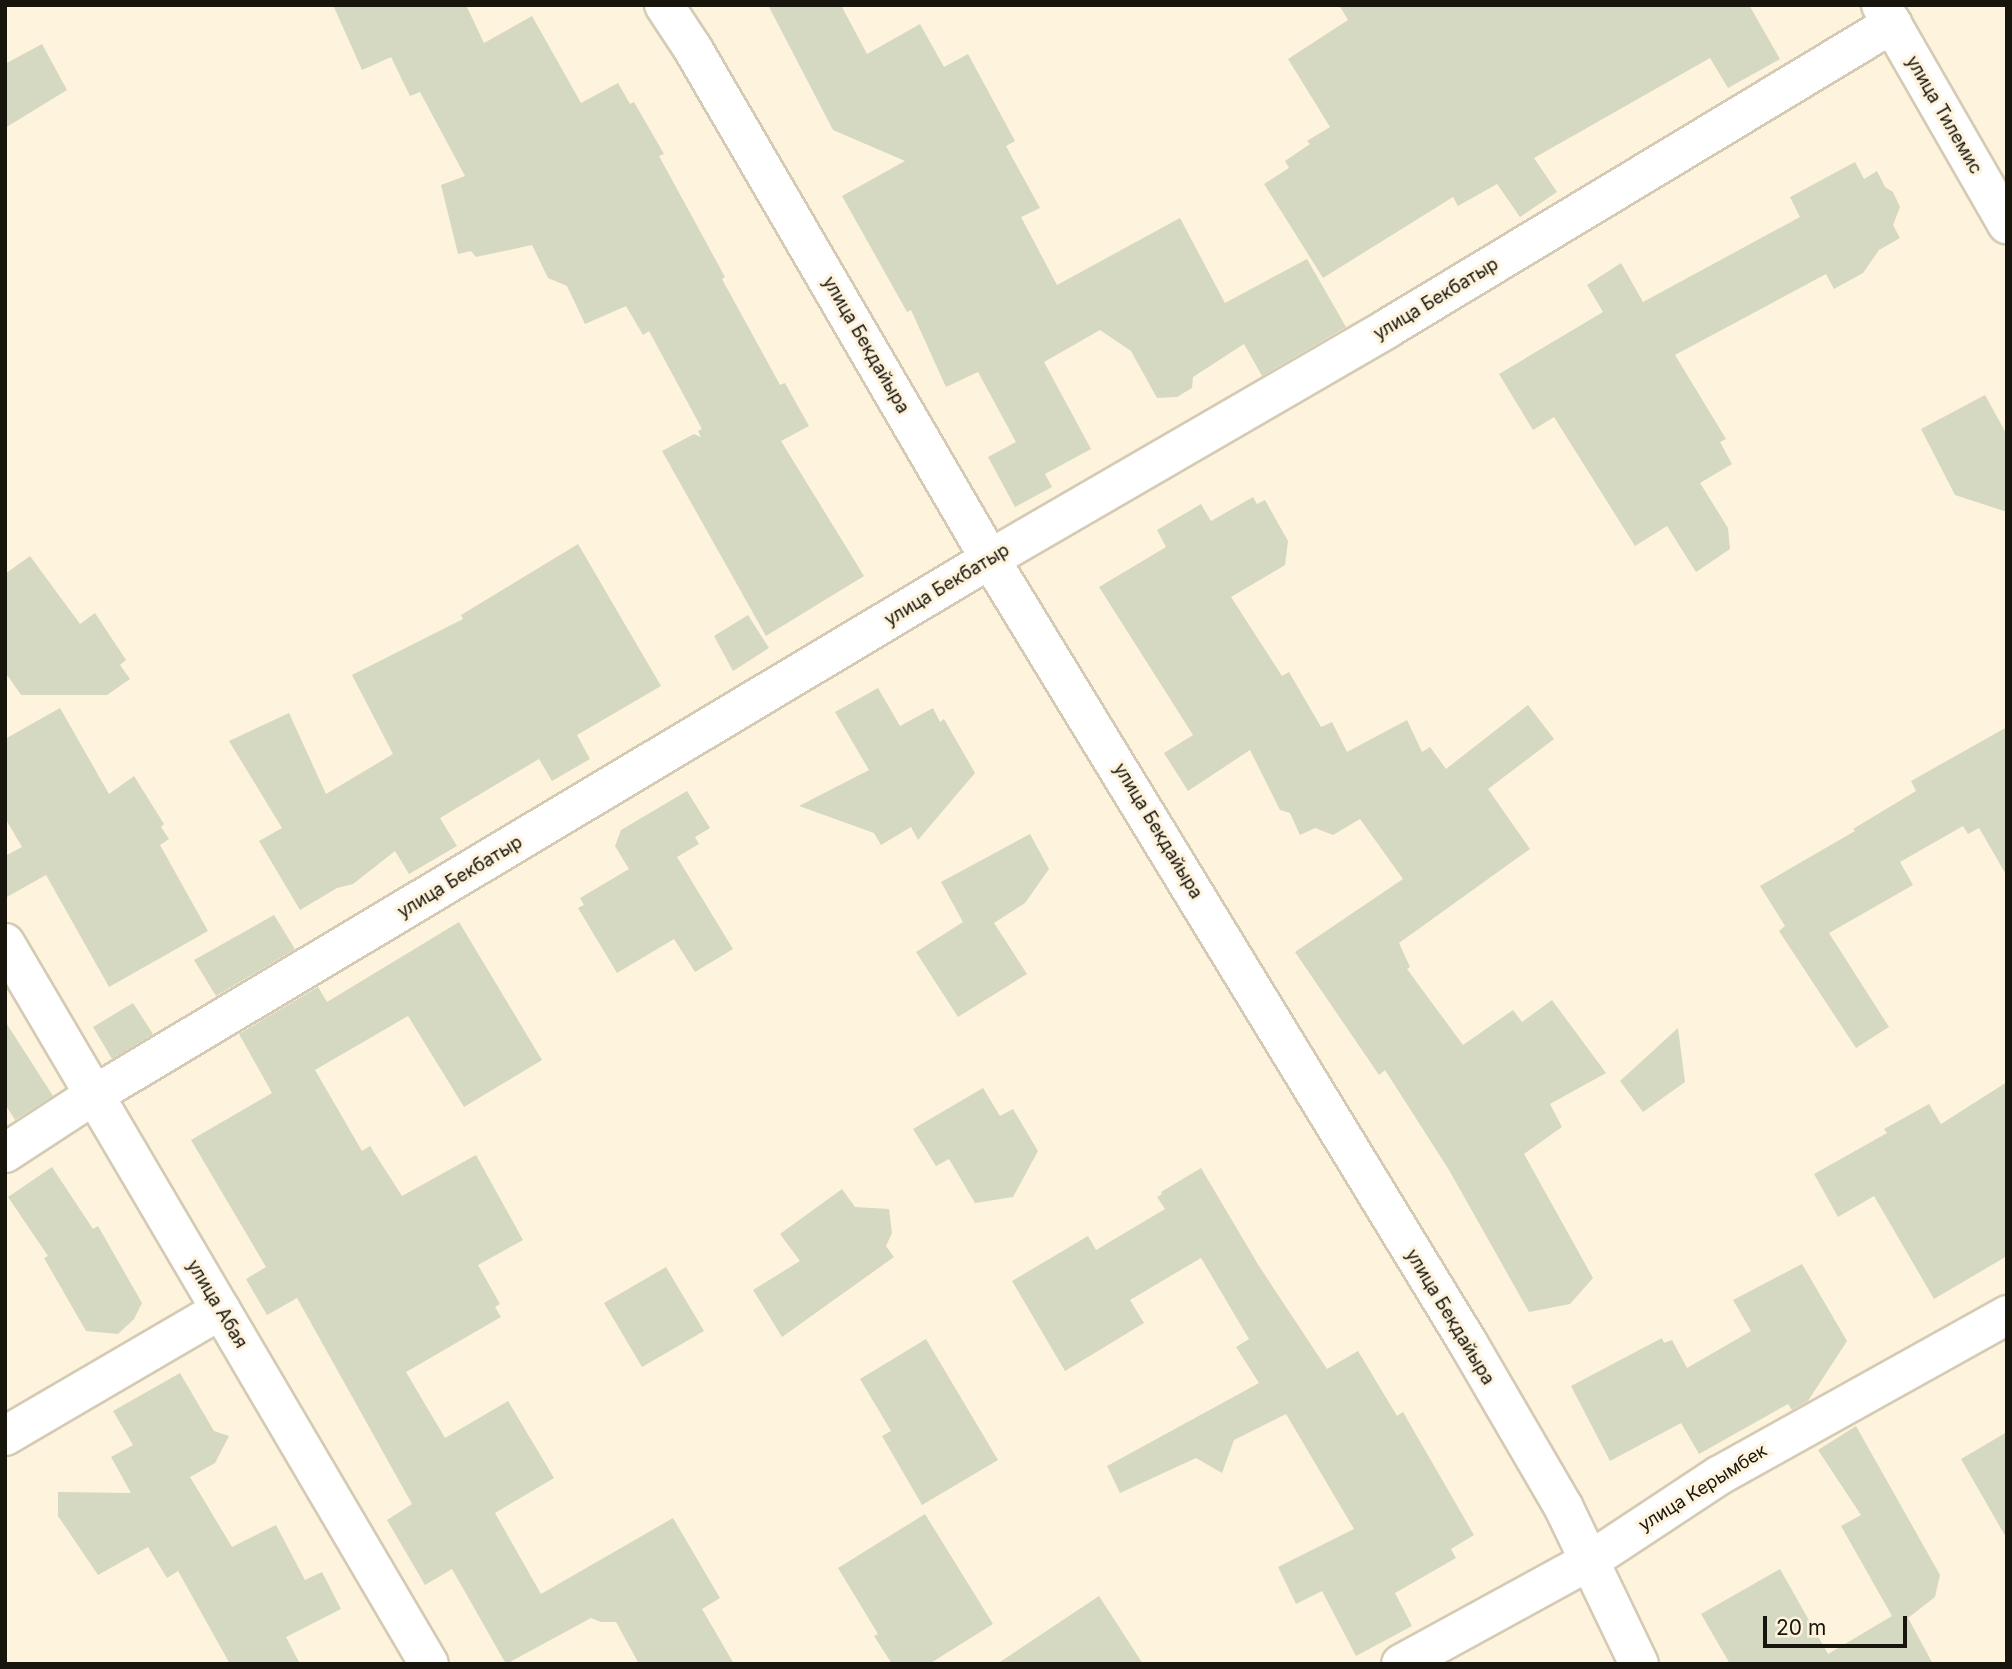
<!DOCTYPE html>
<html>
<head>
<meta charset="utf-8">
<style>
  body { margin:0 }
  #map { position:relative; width:2012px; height:1669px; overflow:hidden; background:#fef3dc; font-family:Inter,sans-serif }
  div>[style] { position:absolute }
  .building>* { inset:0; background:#d5d9c1 }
  .roads { filter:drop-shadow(2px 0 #d5cbb4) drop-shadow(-2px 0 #d5cbb4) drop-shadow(0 2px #d5cbb4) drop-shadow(0 -2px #d5cbb4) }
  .minor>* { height:38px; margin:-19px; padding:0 19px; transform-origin:19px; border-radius:19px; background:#fff }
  span { translate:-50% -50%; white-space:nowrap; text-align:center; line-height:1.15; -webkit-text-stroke:6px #fef3dc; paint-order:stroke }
  .street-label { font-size:18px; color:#18150d }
  .frame { position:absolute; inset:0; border:7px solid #18150d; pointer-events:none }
  .scale { position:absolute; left:1763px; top:1616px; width:144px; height:32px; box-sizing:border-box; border:4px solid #18150d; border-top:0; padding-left:9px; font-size:21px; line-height:24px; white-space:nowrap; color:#18150d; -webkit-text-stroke:5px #fef3dc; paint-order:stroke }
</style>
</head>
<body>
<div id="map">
  <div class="building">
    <i style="clip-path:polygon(333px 5px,466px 5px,484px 43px,532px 16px,581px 103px,618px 83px,630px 104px,634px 102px,664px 154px,659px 156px,725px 277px,722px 279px,780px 385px,785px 383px,809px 426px,781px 441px,864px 576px,766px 636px,662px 451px,694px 434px,701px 437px,698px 431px,702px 429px,649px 331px,643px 335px,626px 306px,585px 324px,567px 286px,548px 278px,532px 245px,476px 257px,471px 251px,458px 254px,441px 185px,465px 176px,420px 92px,410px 96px,391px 57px,362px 70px)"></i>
    <i style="clip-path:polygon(768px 5px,841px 5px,867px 54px,920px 24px,944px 67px,968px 54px,1015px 141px,1006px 146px,1040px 208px,1021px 217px,1057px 285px,1180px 218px,1225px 303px,1307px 259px,1346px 327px,1262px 376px,1244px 344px,1193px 377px,1192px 388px,1177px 397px,1157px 398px,1131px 351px,1100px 330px,1044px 362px,1091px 449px,1045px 474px,1052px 487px,1015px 507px,988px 457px,1016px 442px,978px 372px,946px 387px,911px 310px,907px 312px,842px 196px,905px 161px,833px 130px)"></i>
    <i style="clip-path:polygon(1339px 5px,1749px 5px,1780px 59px,1728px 88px,1710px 58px,1534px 158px,1557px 192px,1520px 217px,1497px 184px,1458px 206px,1453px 197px,1323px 278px,1264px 184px,1289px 168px,1285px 161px,1310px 144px,1307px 141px,1330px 127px,1288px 59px,1348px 20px)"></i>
    <i style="clip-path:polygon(42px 44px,67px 90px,5px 128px,5px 64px)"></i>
    <i style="clip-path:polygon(1855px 162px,1864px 179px,1877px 171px,1885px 187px,1893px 192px,1900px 207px,1893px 225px,1900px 238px,1879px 250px,1863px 273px,1834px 289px,1826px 274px,1675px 355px,1726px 439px,1720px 442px,1732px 464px,1700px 483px,1728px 528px,1730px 549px,1696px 572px,1667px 526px,1635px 546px,1554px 417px,1533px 430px,1499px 374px,1603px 312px,1587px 285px,1621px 263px,1643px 302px,1800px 217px,1790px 197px)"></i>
    <i style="clip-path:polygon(1985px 395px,2007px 435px,2007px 512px,1955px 495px,1921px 429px)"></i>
    <i style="clip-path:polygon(1253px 497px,1257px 504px,1265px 500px,1288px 541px,1285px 565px,1231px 597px,1282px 676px,1289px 672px,1321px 727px,1332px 722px,1347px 752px,1407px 720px,1422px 752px,1430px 747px,1446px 769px,1528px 705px,1554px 739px,1488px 789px,1530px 849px,1399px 943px,1410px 967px,1407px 969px,1463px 1045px,1513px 1010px,1522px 1022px,1552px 1000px,1606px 1073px,1550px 1104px,1562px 1127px,1524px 1154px,1593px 1278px,1570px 1304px,1529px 1312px,1449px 1170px,1385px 1070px,1379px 1075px,1295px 952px,1403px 879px,1360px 819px,1333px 835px,1315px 828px,1300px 835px,1290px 813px,1280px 810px,1250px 750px,1188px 791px,1164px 753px,1193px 735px,1099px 587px,1166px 547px,1157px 530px,1201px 504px,1211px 521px)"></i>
    <i style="clip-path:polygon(578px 544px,661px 686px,577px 735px,590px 759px,552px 781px,539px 759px,440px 818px,457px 846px,409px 874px,395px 851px,353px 884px,337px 888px,300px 910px,259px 841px,282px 828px,229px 741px,289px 713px,326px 794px,393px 754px,352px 675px,463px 619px,461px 615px)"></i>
    <i style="clip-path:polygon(30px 556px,80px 624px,95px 613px,126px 660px,120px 665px,130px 679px,107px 695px,21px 695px,5px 672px,5px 574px)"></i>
    <i style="clip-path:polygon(748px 615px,769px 648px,733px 671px,714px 636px)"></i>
    <i style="clip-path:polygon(878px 688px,900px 726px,933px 708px,940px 722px,944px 719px,975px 773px,918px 840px,911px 827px,881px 845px,874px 833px,799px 806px,869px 770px,835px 712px)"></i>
    <i style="clip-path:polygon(60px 708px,109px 794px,134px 776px,164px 824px,161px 827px,169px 839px,160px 845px,208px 931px,109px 987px,46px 875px,5px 898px,5px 856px,22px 847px,5px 818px,5px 739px)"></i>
    <i style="clip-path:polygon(2007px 727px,2007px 876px,1979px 828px,1968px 834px,1963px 826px,1900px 862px,1913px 885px,1829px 933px,1889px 1027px,1856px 1048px,1779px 931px,1785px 926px,1760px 886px,1855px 831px,1853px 829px,1916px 791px,1911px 781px)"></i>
    <i style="clip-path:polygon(687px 791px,710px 828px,695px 837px,699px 844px,677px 857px,733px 949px,695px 972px,674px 939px,617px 973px,578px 908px,584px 905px,580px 898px,629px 869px,615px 846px,621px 830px)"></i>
    <i style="clip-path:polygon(1030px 834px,1049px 869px,1025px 903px,994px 923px,1027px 974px,958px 1017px,916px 952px,963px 922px,941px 882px)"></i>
    <i style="clip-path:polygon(274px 915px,295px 949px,216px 996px,194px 960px)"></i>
    <i style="clip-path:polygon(459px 922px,542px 1060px,464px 1107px,408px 1016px,315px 1070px,362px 1151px,370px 1146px,402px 1196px,476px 1155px,523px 1240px,478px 1265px,500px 1304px,495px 1307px,501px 1317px,406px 1372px,445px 1438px,508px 1401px,554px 1478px,495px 1513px,541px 1594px,673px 1518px,720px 1598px,702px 1609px,734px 1664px,639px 1664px,616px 1622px,601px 1622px,591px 1618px,506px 1664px,452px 1569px,425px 1585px,387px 1520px,412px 1504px,297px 1298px,267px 1315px,246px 1279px,266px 1267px,191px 1140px,272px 1093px,239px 1034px,318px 987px,327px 1002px)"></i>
    <i style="clip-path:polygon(133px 1003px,153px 1034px,112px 1059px,93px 1027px)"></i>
    <i style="clip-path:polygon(5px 1021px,53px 1096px,15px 1120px,5px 1104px)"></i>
    <i style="clip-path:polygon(1678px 1028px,1685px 1082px,1643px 1112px,1620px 1081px)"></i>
    <i style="clip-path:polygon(2007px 1082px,2007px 1256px,1934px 1299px,1874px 1196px,1838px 1217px,1814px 1174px,1887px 1133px,1884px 1129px,1929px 1104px,1941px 1124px)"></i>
    <i style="clip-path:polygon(983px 1088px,1000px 1116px,1013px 1109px,1038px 1151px,1013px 1197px,975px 1203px,949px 1159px,936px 1166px,913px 1129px)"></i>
    <i style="clip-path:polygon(52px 1167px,93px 1229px,98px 1226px,142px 1303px,134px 1319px,118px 1334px,86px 1331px,44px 1258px,48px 1256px,8px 1197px)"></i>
    <i style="clip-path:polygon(1201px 1168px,1259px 1266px,1327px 1369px,1358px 1351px,1397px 1416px,1403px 1412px,1474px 1535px,1451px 1549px,1456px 1558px,1395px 1593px,1412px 1626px,1356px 1656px,1322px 1591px,1296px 1604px,1278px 1567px,1354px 1529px,1286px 1414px,1234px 1440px,1222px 1473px,1196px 1458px,1120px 1493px,1107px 1466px,1259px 1383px,1236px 1347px,1249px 1339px,1201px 1258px,1130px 1300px,1144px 1323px,1065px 1371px,1012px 1281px,1088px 1236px,1096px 1250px,1165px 1209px,1157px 1197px,1162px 1194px,1161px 1192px)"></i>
    <i style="clip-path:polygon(842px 1189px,855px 1207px,889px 1209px,892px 1233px,886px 1246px,894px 1257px,782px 1337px,753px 1290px,800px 1261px,780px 1234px)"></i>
    <i style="clip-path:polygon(1802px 1264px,1847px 1341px,1808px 1401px,1792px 1410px,1788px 1404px,1699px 1454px,1681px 1423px,1610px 1461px,1571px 1386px,1662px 1338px,1664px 1343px,1672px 1340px,1687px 1368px,1751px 1331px,1733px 1300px)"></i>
    <i style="clip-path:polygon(666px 1267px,704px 1331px,642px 1367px,604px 1303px)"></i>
    <i style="clip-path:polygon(926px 1339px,998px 1460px,922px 1505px,882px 1436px,891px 1431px,860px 1379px)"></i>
    <i style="clip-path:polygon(180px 1373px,214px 1431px,229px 1436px,215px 1463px,190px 1477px,232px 1547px,276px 1525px,305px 1580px,322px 1572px,341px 1609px,286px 1637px,300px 1664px,230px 1664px,178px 1571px,167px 1578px,148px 1547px,98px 1575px,58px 1516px,58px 1492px,131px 1493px,111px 1457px,133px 1445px,113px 1411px)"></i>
    <i style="clip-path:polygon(1856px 1426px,1940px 1575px,1935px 1597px,1908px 1618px,1933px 1664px,1730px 1664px,1701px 1614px,1780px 1569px,1828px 1654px,1892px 1616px,1841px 1526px,1861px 1515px,1818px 1450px)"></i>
    <i style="clip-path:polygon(2007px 1432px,2007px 1539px,1961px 1459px)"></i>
    <i style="clip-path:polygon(925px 1514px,993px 1624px,929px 1664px,892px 1664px,874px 1636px,878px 1634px,838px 1568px)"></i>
    <i style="clip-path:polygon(1099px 1596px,1143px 1664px,997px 1664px)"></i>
  </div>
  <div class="roads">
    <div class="minor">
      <i style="left:664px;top:5px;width:53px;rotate:56.6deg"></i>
      <i style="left:693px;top:49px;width:590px;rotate:59.79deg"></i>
      <i style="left:990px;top:559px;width:918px;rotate:58.63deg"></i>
      <i style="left:1468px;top:1343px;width:189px;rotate:59.8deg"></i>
      <i style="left:1563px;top:1506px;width:175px;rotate:64.3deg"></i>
      <i style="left:1881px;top:5px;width:253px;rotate:60.1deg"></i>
      <i style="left:5px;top:943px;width:836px;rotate:59.54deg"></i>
      <i style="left:5px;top:1153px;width:106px;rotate:-33.1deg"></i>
      <i style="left:94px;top:1095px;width:1044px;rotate:-30.89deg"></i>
      <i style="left:990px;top:559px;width:460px;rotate:-30.1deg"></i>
      <i style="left:1388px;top:328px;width:589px;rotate:-31.1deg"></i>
      <i style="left:5px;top:1436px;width:250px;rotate:-30.3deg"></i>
      <i style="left:1401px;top:1664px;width:217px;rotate:-28.7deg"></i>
      <i style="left:1591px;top:1560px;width:154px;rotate:-33.4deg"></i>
      <i style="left:1720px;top:1475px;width:329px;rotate:-29.1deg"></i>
    </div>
  </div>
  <div class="street-label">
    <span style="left:1944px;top:115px;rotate:60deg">улица Тилемис</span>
    <span style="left:1436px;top:299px;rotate:-31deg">улица Бекбатыр</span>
    <span style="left:866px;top:345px;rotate:60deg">улица Бекдайыра</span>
    <span style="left:947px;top:585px;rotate:-31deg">улица Бекбатыр</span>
    <span style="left:1158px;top:831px;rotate:59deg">улица Бекдайыра</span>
    <span style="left:460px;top:877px;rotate:-31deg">улица Бекбатыр</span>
    <span style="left:217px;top:1304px;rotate:59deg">улица Абая</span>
    <span style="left:1450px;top:1317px;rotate:59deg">улица Бекдайыра</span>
    <span style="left:1703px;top:1488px;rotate:-32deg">улица Керымбек</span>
  </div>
  <div class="frame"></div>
  <div class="scale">20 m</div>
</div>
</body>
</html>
